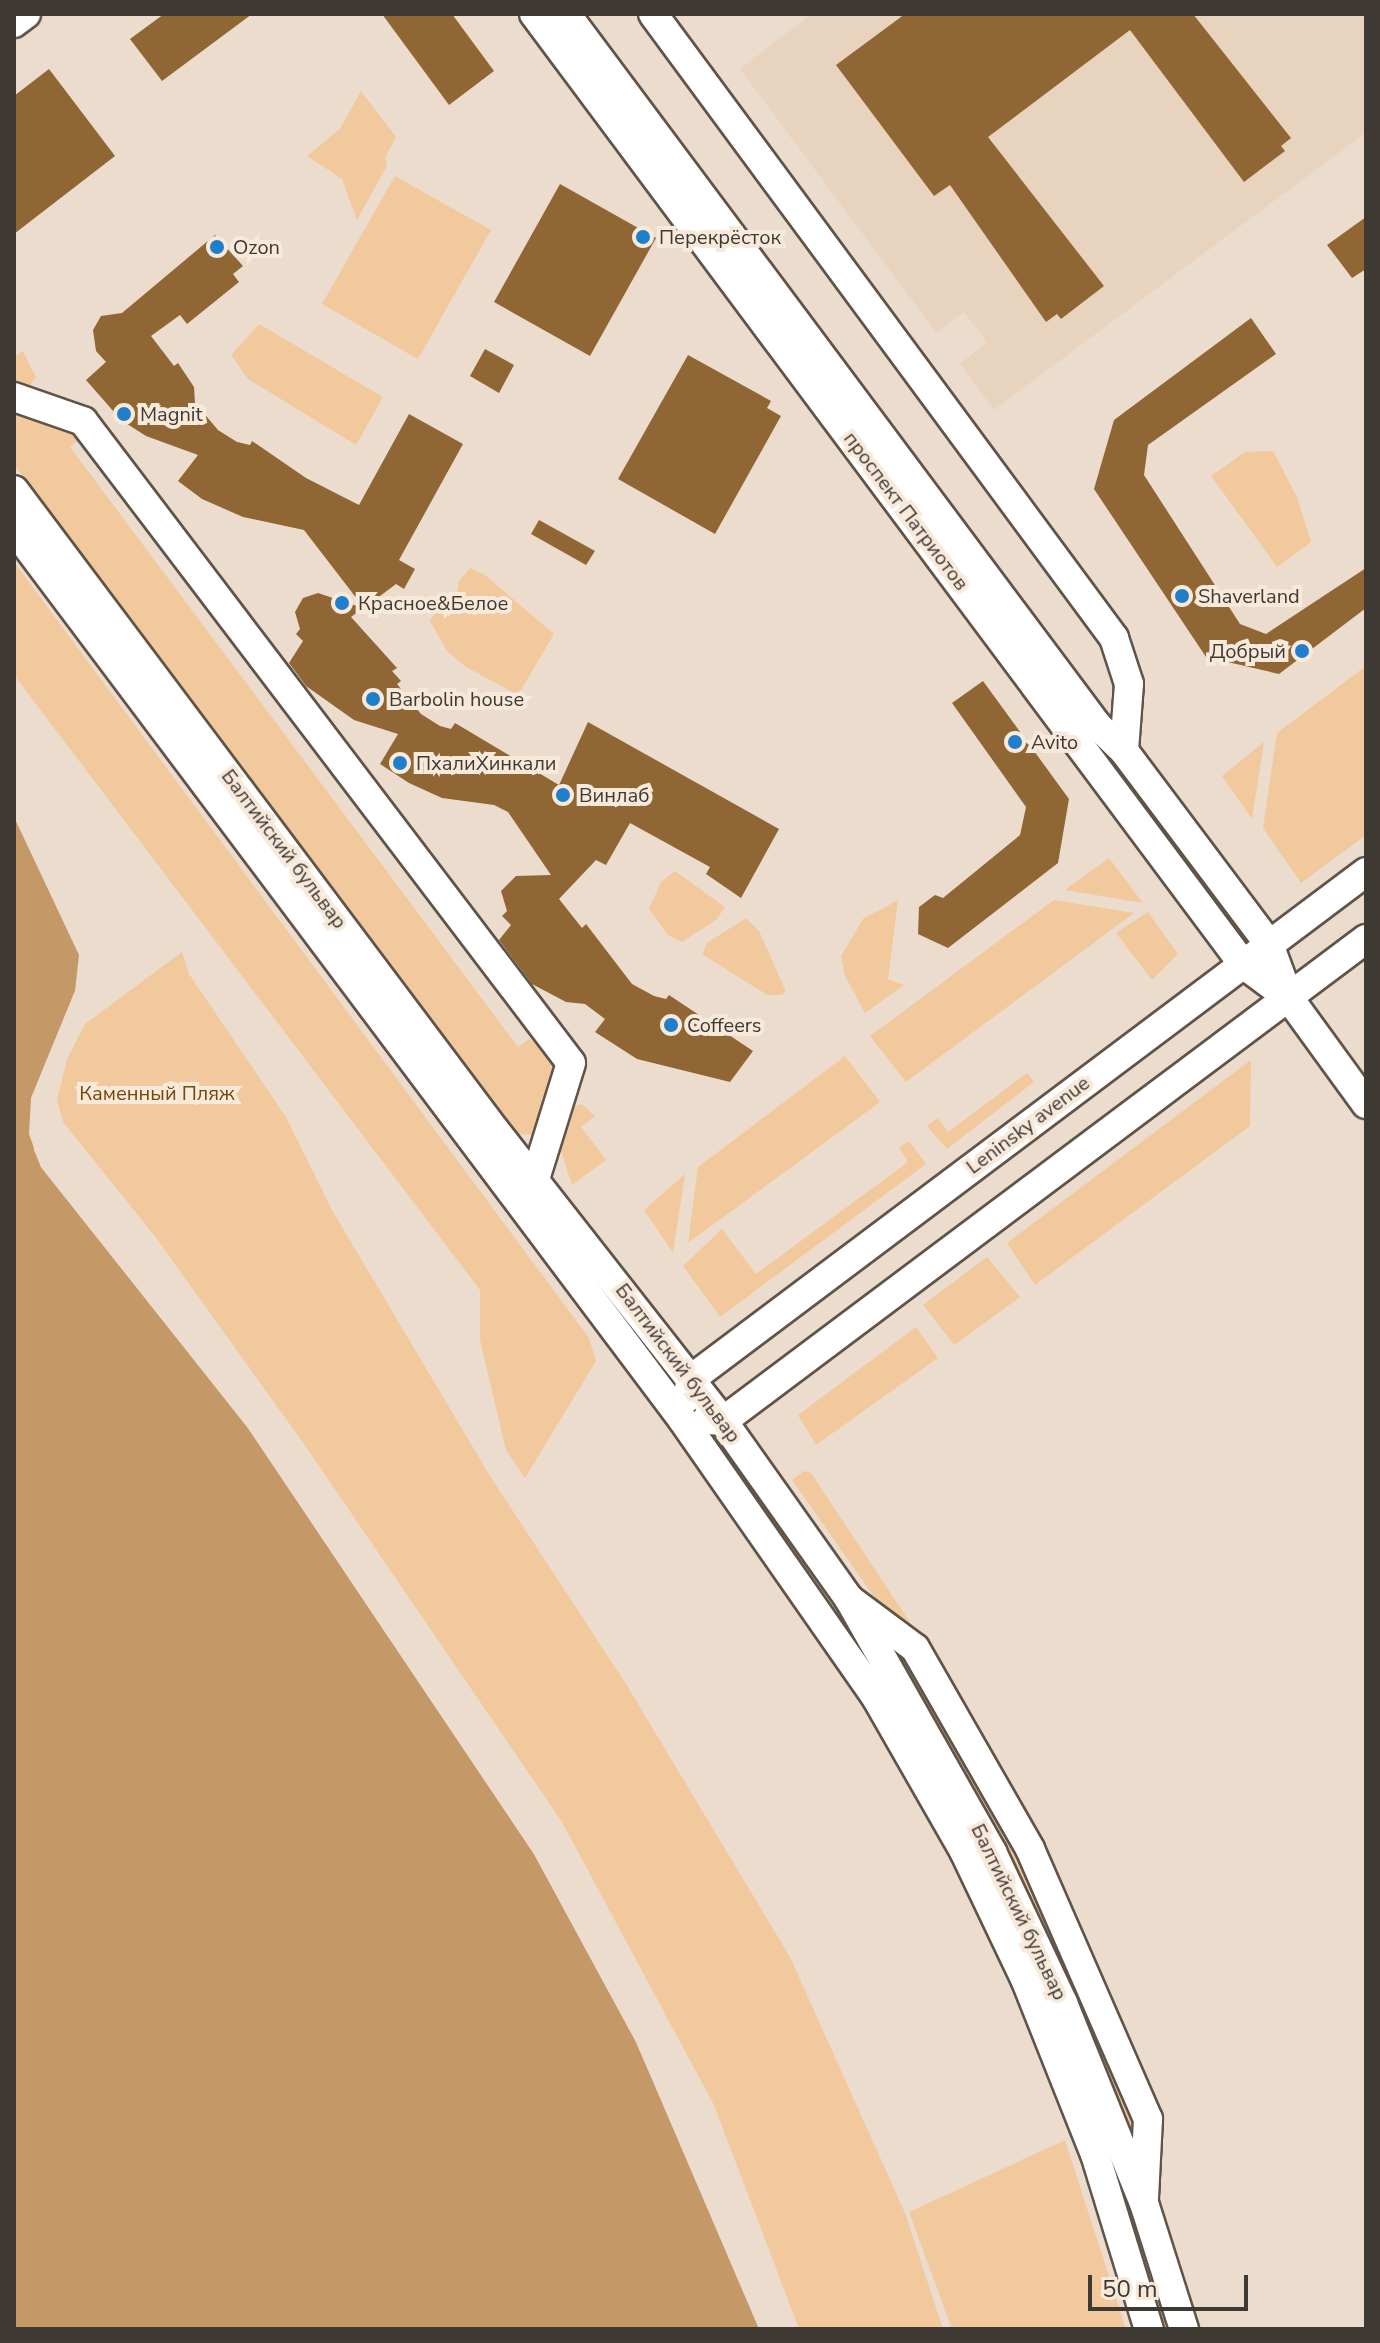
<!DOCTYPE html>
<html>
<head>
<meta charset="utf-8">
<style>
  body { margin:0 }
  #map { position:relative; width:1380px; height:2343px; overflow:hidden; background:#ebdcce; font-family:"Nunito Sans",sans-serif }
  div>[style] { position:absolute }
  .built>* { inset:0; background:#e7d3be }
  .green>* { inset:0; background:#f2c99d }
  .water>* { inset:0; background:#c59867 }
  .pier>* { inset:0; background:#ebdcce }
  .building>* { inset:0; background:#906635 }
  .roads { filter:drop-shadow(2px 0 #605448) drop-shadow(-2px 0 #605448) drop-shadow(0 2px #605448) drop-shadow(0 -2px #605448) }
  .minor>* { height:28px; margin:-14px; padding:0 14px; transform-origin:14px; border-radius:14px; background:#fff }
  .dots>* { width:22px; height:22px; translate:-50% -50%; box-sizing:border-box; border:4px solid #f8eadb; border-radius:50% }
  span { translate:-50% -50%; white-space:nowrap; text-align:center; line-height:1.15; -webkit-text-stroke:8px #f8eadb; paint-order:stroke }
  .poi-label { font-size:20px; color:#3f3934 }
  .left { translate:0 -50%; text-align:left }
  .right { translate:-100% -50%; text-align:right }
  .street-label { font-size:20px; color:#3f3934 }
  .park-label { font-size:20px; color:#73480a }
  .frame { position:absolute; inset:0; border:16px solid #3f3934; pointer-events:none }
  .scale { position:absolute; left:1088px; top:2275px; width:160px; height:36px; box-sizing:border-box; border:4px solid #3f3934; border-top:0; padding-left:10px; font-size:24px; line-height:28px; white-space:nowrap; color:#3f3934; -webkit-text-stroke:6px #f8eadb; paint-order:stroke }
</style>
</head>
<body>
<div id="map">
  <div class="built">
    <i style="clip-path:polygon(812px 14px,1366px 14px,1366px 132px,994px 410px,960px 364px,987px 342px,964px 312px,937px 333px,740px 69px)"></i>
  </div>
  <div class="green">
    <i style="clip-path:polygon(361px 91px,396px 137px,385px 158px,387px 166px,357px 220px,342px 179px,307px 156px,340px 129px)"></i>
    <i style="clip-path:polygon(395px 176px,491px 230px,418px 359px,322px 304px)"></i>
    <i style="clip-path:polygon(259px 324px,383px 397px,356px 445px,248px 379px,231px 355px)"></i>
    <i style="clip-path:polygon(23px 351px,36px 377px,29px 387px,14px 388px,14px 357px)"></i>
    <i style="clip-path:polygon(14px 406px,68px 426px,81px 438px,70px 447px,518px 1047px,529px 1039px,545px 1048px,555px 1077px,533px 1135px,518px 1134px,507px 1125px,14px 464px)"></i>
    <i style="clip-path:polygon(1273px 451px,1297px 497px,1311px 542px,1277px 567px,1211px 476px,1245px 452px)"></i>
    <i style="clip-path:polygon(14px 562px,589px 1338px,596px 1361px,525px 1478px,506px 1450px,480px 1340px,480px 1290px,14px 675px)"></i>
    <i style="clip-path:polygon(470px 568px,485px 575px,554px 634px,518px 695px,466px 667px,447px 651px,430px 621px,434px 614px,454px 609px,459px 581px)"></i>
    <i style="clip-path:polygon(1366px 666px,1366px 835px,1301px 883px,1263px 828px,1277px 733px)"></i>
    <i style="clip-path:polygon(1264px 742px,1252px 819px,1222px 776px)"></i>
    <i style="clip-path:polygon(1109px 858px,1143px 903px,1065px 890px)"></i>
    <i style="clip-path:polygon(675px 871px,725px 907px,716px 920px,682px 942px,668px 935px,649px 909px,661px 882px)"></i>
    <i style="clip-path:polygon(898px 900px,888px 979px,904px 985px,865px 1013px,845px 976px,841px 956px,863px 919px)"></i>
    <i style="clip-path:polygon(1054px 900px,1134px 913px,906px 1082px,870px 1036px)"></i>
    <i style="clip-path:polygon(1148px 912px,1178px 954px,1152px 980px,1116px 933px)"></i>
    <i style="clip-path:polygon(746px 918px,759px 931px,786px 992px,781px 995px,767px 995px,702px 954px,707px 943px)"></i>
    <i style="clip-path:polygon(182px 952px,189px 974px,286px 1117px,332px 1210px,490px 1476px,626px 1684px,790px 1957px,905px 2213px,943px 2329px,799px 2329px,714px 2105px,562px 1822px,304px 1444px,154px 1235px,63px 1122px,57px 1100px,67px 1059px,85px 1024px)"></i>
    <i style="clip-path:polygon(845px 1056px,880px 1102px,688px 1243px,698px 1167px)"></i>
    <i style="clip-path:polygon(1251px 1060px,1250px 1126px,1035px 1285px,1007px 1243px)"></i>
    <i style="clip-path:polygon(1027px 1073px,1034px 1082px,947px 1149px,927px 1126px,938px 1118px,948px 1132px)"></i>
    <i style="clip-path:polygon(582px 1104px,595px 1116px,581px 1127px,606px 1160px,572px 1185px,559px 1145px,569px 1108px)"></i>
    <i style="clip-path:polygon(909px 1141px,926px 1164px,720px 1317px,683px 1266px,722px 1229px,756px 1274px,908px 1162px,899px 1148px)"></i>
    <i style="clip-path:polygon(685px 1174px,673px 1253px,644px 1210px)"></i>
    <i style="clip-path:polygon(987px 1257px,1020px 1297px,954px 1345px,923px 1305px)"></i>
    <i style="clip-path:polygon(916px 1327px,938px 1358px,816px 1445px,798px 1415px)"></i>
    <i style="clip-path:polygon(804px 1471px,811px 1473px,915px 1630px,875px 1598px,792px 1480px)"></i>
    <i style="clip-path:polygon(888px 1643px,901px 1649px,1020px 1855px,1136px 2123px,1136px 2147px,1010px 1860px)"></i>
    <i style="clip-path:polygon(1065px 2140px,1126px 2329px,952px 2329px,909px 2212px)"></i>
  </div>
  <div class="water">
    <i style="clip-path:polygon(14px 817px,79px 955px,75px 991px,31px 1098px,34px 1150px,41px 1167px,248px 1428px,534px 1854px,636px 2042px,759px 2329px,14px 2329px)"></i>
  </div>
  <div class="pier">
    <i style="clip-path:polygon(75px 991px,79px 991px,35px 1099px,33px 1133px,45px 1165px,251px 1425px,538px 1852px,639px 2040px,763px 2329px,636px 2042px,534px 1854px,248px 1428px,41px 1167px,29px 1134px,31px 1099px)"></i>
  </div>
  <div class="building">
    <i style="clip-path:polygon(164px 14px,252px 14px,162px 81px,130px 39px)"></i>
    <i style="clip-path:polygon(382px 14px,452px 14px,494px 71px,449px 105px)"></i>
    <i style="clip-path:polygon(905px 14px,1193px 14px,1291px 138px,1281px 146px,1285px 151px,1244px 182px,1130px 30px,988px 137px,1104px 286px,1061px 319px,1057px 314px,1046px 322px,950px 185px,934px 196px,836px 65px)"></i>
    <i style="clip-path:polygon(49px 69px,115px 156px,14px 234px,14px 96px)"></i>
    <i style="clip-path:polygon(560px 184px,656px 238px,590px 356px,494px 302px)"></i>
    <i style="clip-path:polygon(1366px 217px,1366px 269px,1352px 278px,1327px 245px)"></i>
    <i style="clip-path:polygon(215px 235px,243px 266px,233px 274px,239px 282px,187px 324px,180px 315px,151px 336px,174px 366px,178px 363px,194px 387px,195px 403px,218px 430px,237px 442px,250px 445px,252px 441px,306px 478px,359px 505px,409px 414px,463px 444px,399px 560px,415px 569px,404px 589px,396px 584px,364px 608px,304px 530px,243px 517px,202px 499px,178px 481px,198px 455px,146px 436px,121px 420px,86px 380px,106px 362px,96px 351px,93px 330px,101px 316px,122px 313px)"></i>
    <i style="clip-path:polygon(1251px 318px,1276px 354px,1148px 445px,1144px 475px,1240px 624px,1266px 634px,1366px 568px,1366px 608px,1279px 674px,1206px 657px,1094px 489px,1114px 420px)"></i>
    <i style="clip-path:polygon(485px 349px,514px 365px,499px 393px,470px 376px)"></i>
    <i style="clip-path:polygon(688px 355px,771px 401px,767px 408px,781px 416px,715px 534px,618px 479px)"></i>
    <i style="clip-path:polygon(539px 520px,595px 551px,586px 565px,531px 534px)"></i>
    <i style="clip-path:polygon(318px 593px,363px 608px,351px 617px,397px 668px,392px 671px,401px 681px,397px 684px,421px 714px,440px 726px,451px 729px,455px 723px,559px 785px,588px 722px,779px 829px,741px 898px,706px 874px,710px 867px,630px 823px,606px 865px,596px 860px,559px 899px,582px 928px,586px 924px,632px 984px,654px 996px,666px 999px,669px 995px,753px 1051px,730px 1082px,637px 1059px,595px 1032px,605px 1019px,585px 1004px,566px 1002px,532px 984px,499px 940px,511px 925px,502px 916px,507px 911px,501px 891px,516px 876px,551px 875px,508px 812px,494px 805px,442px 798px,409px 783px,380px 764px,398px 734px,354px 720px,306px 686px,289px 663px,303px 641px,296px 634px,300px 629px,295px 612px,303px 598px)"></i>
    <i style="clip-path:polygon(983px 681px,1069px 799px,1058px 863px,948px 948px,918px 934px,919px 907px,935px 895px,943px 898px,1020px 835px,1026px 807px,952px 703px)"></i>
  </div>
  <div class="roads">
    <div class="minor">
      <i style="left:534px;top:14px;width:1185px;rotate:53.27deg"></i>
      <i style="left:1243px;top:964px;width:57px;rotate:36.5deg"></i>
      <i style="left:566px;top:14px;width:887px;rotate:53.25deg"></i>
      <i style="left:1097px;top:725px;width:37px;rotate:44deg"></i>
      <i style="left:1124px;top:751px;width:241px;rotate:53.1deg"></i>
      <i style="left:1269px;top:944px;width:58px;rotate:69.7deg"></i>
      <i style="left:1289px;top:998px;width:131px;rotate:54deg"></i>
      <i style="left:653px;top:14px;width:776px;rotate:53.54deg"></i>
      <i style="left:1114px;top:638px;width:48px;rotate:71.9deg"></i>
      <i style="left:1129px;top:684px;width:67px;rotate:94.3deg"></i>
      <i style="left:14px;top:23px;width:15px;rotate:-37deg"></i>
      <i style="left:14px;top:397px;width:73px;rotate:19.2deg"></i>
      <i style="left:83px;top:421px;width:806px;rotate:52.76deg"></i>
      <i style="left:571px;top:1063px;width:118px;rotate:107.2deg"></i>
      <i style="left:14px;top:490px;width:799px;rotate:53.09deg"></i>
      <i style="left:494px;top:1129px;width:371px;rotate:51.9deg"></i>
      <i style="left:723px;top:1421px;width:218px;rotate:54.7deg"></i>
      <i style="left:849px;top:1599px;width:291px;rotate:60.5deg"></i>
      <i style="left:992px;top:1852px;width:167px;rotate:64.8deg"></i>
      <i style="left:1063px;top:2003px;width:216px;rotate:68deg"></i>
      <i style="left:1144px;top:2203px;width:132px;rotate:72.4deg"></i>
      <i style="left:14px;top:529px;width:1113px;rotate:53.11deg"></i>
      <i style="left:682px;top:1419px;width:341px;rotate:55.1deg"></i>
      <i style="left:877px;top:1699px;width:175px;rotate:60.2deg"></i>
      <i style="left:964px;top:1851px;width:144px;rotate:64.5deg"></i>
      <i style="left:1026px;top:1981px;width:186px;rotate:68.3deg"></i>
      <i style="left:1095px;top:2154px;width:183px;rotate:72.9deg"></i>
      <i style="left:687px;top:1398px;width:19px;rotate:-78deg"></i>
      <i style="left:691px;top:1379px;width:844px;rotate:-36.91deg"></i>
      <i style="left:706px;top:1420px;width:17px;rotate:3deg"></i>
      <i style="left:723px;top:1421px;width:804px;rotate:-36.86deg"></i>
      <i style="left:849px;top:1599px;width:82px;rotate:36.6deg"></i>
      <i style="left:915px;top:1648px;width:232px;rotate:60.2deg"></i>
      <i style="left:1030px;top:1849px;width:295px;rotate:66.4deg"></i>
      <i style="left:1148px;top:2119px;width:79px;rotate:92.9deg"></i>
    </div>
  </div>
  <div class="dots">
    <i style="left:643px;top:237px;background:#207fcb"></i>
    <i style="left:217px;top:247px;background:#207fcb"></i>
    <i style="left:124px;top:414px;background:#207fcb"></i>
    <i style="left:1182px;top:596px;background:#207fcb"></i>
    <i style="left:342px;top:603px;background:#207fcb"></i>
    <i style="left:1302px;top:651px;background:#207fcb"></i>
    <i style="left:373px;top:699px;background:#207fcb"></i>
    <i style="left:1015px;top:742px;background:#207fcb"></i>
    <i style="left:400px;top:763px;background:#207fcb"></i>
    <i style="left:563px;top:795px;background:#207fcb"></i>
    <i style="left:671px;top:1025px;background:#207fcb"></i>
  </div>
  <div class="poi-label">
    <span class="left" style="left:659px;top:237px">Перекрёсток</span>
    <span class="left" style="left:233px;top:247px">Ozon</span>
    <span class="left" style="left:140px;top:414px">Magnit</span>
    <span class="left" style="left:1198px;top:596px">Shaverland</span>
    <span class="left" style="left:358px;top:603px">Красное&amp;Белое</span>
    <span class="right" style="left:1286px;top:651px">Добрый</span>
    <span class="left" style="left:389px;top:699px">Barbolin house</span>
    <span class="left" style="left:1031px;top:742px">Avito</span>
    <span class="left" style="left:416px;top:763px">ПхалиХинкали</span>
    <span class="left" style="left:579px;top:795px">Винлаб</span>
    <span class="left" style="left:687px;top:1025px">Coffeers</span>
  </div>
  <div class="street-label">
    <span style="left:906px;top:511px;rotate:53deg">проспект Патриотов</span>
    <span style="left:284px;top:849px;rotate:53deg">Балтийский бульвар</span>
    <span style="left:1028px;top:1125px;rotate:-37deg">Leninsky avenue</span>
    <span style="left:678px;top:1363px;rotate:53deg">Балтийский бульвар</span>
    <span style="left:1019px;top:1912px;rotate:64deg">Балтийский бульвар</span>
  </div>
  <div class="park-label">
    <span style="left:157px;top:1093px">Каменный Пляж</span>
  </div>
  <div class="frame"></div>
  <div class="scale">50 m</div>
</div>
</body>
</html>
